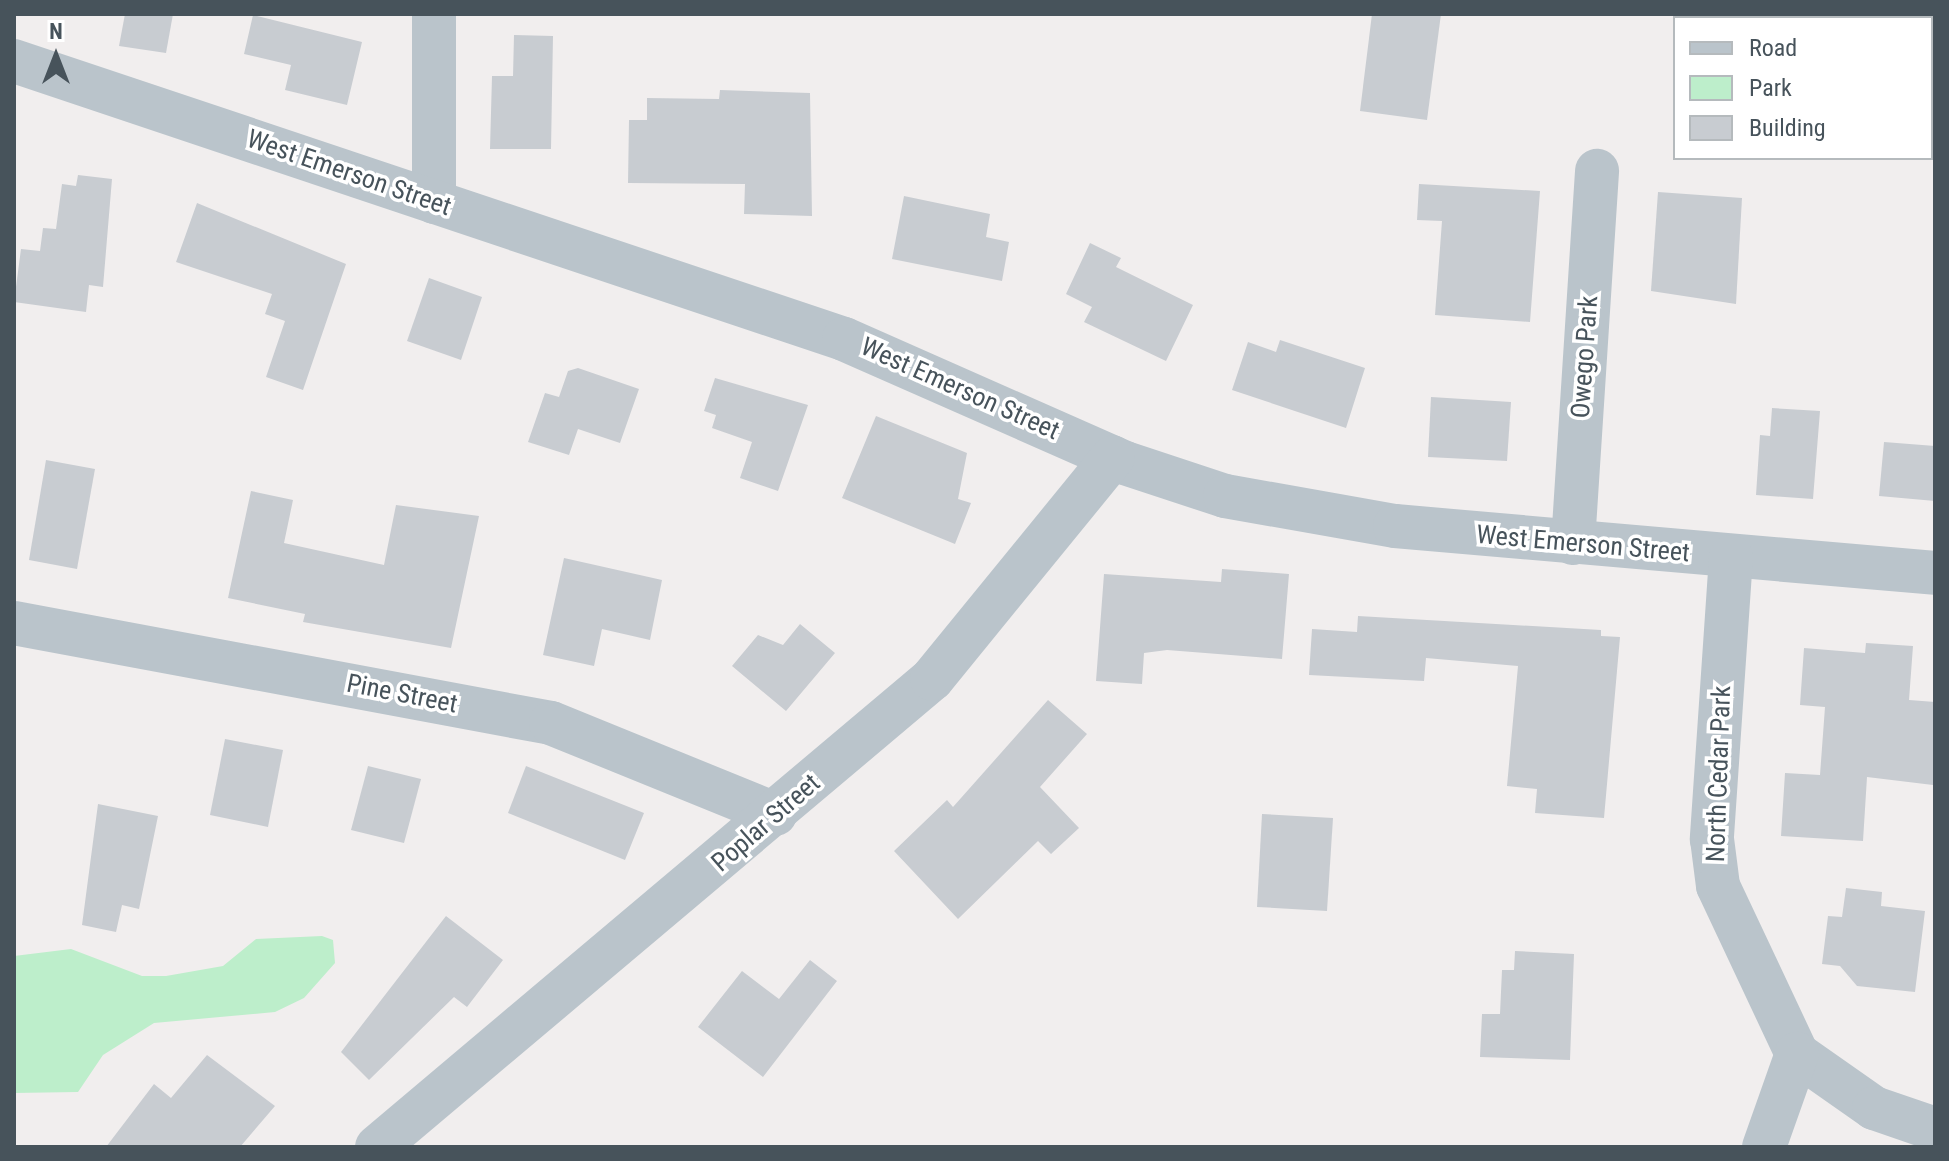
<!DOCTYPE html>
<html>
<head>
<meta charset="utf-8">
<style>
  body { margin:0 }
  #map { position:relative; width:1949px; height:1161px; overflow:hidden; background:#f1eeee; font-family:"Roboto Condensed",sans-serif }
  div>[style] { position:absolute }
  .green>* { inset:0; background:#bdeecb }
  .building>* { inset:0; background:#c8ccd1 }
  .minor>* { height:44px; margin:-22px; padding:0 22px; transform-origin:22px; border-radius:22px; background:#bac4cb }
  span { translate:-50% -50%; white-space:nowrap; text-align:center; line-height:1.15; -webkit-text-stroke:7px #fff; paint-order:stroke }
  .street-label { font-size:26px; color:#47535b }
  .frame { position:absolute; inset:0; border:16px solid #47535b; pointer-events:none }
  .legend { position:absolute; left:1673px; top:16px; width:260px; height:144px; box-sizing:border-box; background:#fff; border:2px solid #b5babd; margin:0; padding:10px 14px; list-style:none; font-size:24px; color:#47535b }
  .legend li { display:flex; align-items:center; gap:16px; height:40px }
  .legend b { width:40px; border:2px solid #b5babd }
  .north { position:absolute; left:16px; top:16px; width:80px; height:80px; -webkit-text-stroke:6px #fff; paint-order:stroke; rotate:0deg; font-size:22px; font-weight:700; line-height:32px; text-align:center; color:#47535b }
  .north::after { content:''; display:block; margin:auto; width:28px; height:36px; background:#47535b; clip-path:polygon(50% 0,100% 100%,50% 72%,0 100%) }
</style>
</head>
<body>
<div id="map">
  <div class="green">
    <i style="clip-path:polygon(322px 936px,333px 940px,335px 963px,304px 998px,275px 1012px,154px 1023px,103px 1055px,78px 1092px,14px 1093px,14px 956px,71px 949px,142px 976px,166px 976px,223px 966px,256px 939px)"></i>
  </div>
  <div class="building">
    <i style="clip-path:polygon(125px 14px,173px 14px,166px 53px,119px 46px)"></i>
    <i style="clip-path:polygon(1372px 14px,1441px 14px,1427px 120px,1360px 111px)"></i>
    <i style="clip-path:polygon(253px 15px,362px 42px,347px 105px,285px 90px,291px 65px,244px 54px)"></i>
    <i style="clip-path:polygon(514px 35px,553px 36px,551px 149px,490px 149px,492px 76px,513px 76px)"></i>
    <i style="clip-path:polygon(720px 90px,810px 93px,812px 216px,744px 214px,745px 184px,628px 183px,629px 120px,647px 120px,647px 98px,719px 99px)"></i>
    <i style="clip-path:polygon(78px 175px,112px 179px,103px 287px,89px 285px,86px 312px,14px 302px,21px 249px,40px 251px,43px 228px,56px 229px,62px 184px,76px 186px)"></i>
    <i style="clip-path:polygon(1419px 184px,1540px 191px,1530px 322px,1435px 315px,1442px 221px,1417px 220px)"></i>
    <i style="clip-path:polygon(1658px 192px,1742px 198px,1736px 304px,1651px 291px)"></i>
    <i style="clip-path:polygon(904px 196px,990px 214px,986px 237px,1009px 242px,1002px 281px,892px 259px)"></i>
    <i style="clip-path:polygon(197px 203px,346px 264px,303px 390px,266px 377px,285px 321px,265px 314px,272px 294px,176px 262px)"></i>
    <i style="clip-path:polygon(1090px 243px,1121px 258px,1116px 267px,1193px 305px,1166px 361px,1084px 322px,1092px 307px,1066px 294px)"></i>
    <i style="clip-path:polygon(429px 278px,482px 297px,461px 360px,407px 341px)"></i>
    <i style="clip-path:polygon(1280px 340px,1365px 368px,1346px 428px,1232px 390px,1248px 342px,1276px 352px)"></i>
    <i style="clip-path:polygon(578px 368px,639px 389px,620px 443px,578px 429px,569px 455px,528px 442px,545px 393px,559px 397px,568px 371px)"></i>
    <i style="clip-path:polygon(715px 378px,808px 405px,778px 491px,740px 478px,752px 442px,712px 428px,716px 415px,704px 411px)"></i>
    <i style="clip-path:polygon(1431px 397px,1511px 402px,1507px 461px,1428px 457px)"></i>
    <i style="clip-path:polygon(1772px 408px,1820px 411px,1813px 499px,1756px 495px,1760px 435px,1770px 436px)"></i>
    <i style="clip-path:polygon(876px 416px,967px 453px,958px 499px,971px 503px,955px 544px,842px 498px)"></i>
    <i style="clip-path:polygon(1884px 442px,1935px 446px,1935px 501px,1879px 496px)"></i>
    <i style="clip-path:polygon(46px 460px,95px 469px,77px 569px,29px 560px)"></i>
    <i style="clip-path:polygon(251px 491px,293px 500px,284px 543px,384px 565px,396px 505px,479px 516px,451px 648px,303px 622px,305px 614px,228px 598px)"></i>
    <i style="clip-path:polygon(564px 558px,662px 580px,650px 640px,602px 629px,594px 666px,543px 655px)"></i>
    <i style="clip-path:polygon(1222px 569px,1289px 574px,1282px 659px,1167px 650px,1144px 653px,1142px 684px,1096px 681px,1104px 574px,1221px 582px)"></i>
    <i style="clip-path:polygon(1358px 616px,1601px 630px,1601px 636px,1620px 637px,1604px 818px,1535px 813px,1537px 789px,1507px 786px,1518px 666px,1426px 658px,1424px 681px,1309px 675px,1312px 629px,1357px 632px)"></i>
    <i style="clip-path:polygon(800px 624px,835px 653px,786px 711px,732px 666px,758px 635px,783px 645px)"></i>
    <i style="clip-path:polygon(1866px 643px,1913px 646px,1909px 700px,1935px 702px,1933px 785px,1867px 777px,1863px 841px,1781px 836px,1785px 773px,1820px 775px,1825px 707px,1800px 705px,1804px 648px,1865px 653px)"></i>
    <i style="clip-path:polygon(1048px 700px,1087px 734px,1040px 787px,1079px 828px,1051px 854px,1038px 841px,958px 919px,894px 851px,947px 800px,953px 807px)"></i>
    <i style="clip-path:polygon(225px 739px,283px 750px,268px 827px,210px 815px)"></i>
    <i style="clip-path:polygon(368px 766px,421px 779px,404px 843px,351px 830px)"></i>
    <i style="clip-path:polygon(526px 766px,644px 813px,625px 860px,508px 813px)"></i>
    <i style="clip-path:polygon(98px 804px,158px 816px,139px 909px,122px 905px,116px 932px,82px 925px)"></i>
    <i style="clip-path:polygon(1262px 814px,1333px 818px,1327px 911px,1257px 907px)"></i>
    <i style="clip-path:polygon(1846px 888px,1882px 892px,1881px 906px,1925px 911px,1915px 992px,1857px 986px,1840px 966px,1822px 964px,1828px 916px,1842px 917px)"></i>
    <i style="clip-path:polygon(446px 916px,503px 960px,467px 1007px,454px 997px,369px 1080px,341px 1052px)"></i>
    <i style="clip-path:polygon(1515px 951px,1574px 954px,1570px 1060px,1480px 1057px,1482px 1014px,1500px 1014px,1502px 970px,1514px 970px)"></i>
    <i style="clip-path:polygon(810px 960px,837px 981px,763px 1077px,698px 1027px,742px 971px,779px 999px)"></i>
    <i style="clip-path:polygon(207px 1055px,275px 1106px,240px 1147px,106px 1147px,154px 1084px,171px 1098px)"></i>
  </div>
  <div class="minor">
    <i style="left:434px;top:14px;width:188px;rotate:90deg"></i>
    <i style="left:14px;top:61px;width:875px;rotate:18.52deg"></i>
    <i style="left:844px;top:339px;width:307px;rotate:23.8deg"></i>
    <i style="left:1125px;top:463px;width:105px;rotate:18.3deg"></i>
    <i style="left:1225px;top:496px;width:173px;rotate:10deg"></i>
    <i style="left:1395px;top:526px;width:542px;rotate:4.97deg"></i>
    <i style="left:1573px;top:543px;width:373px;rotate:-86.3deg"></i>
    <i style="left:1731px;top:557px;width:283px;rotate:93.9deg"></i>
    <i style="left:1712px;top:839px;width:47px;rotate:82.7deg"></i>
    <i style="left:1718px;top:886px;width:186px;rotate:64.8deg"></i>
    <i style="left:1797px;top:1054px;width:94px;rotate:35deg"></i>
    <i style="left:1874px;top:1108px;width:65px;rotate:19deg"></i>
    <i style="left:14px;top:623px;width:546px;rotate:10.55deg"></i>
    <i style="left:551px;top:723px;width:242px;rotate:22.1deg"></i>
    <i style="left:377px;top:1147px;width:726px;rotate:-40.14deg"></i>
    <i style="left:932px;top:679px;width:286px;rotate:-50.8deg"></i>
    <i style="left:1764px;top:1147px;width:99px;rotate:-70.5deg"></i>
  </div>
  <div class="street-label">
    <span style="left:349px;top:173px;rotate:19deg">West Emerson Street</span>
    <span style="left:1585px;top:357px;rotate:-86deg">Owego Park</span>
    <span style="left:960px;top:389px;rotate:24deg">West Emerson Street</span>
    <span style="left:1583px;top:544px;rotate:5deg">West Emerson Street</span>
    <span style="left:402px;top:694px;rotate:11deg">Pine Street</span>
    <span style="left:1719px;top:774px;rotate:-88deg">North Cedar Park</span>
    <span style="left:766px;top:823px;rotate:-41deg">Poplar Street</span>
  </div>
  <div class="frame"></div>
  <ul class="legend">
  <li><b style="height:10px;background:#bac4cb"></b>Road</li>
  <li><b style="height:22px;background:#bdeecb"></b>Park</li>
  <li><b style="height:22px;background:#c8ccd1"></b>Building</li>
  </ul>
  <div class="north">N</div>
</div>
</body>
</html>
